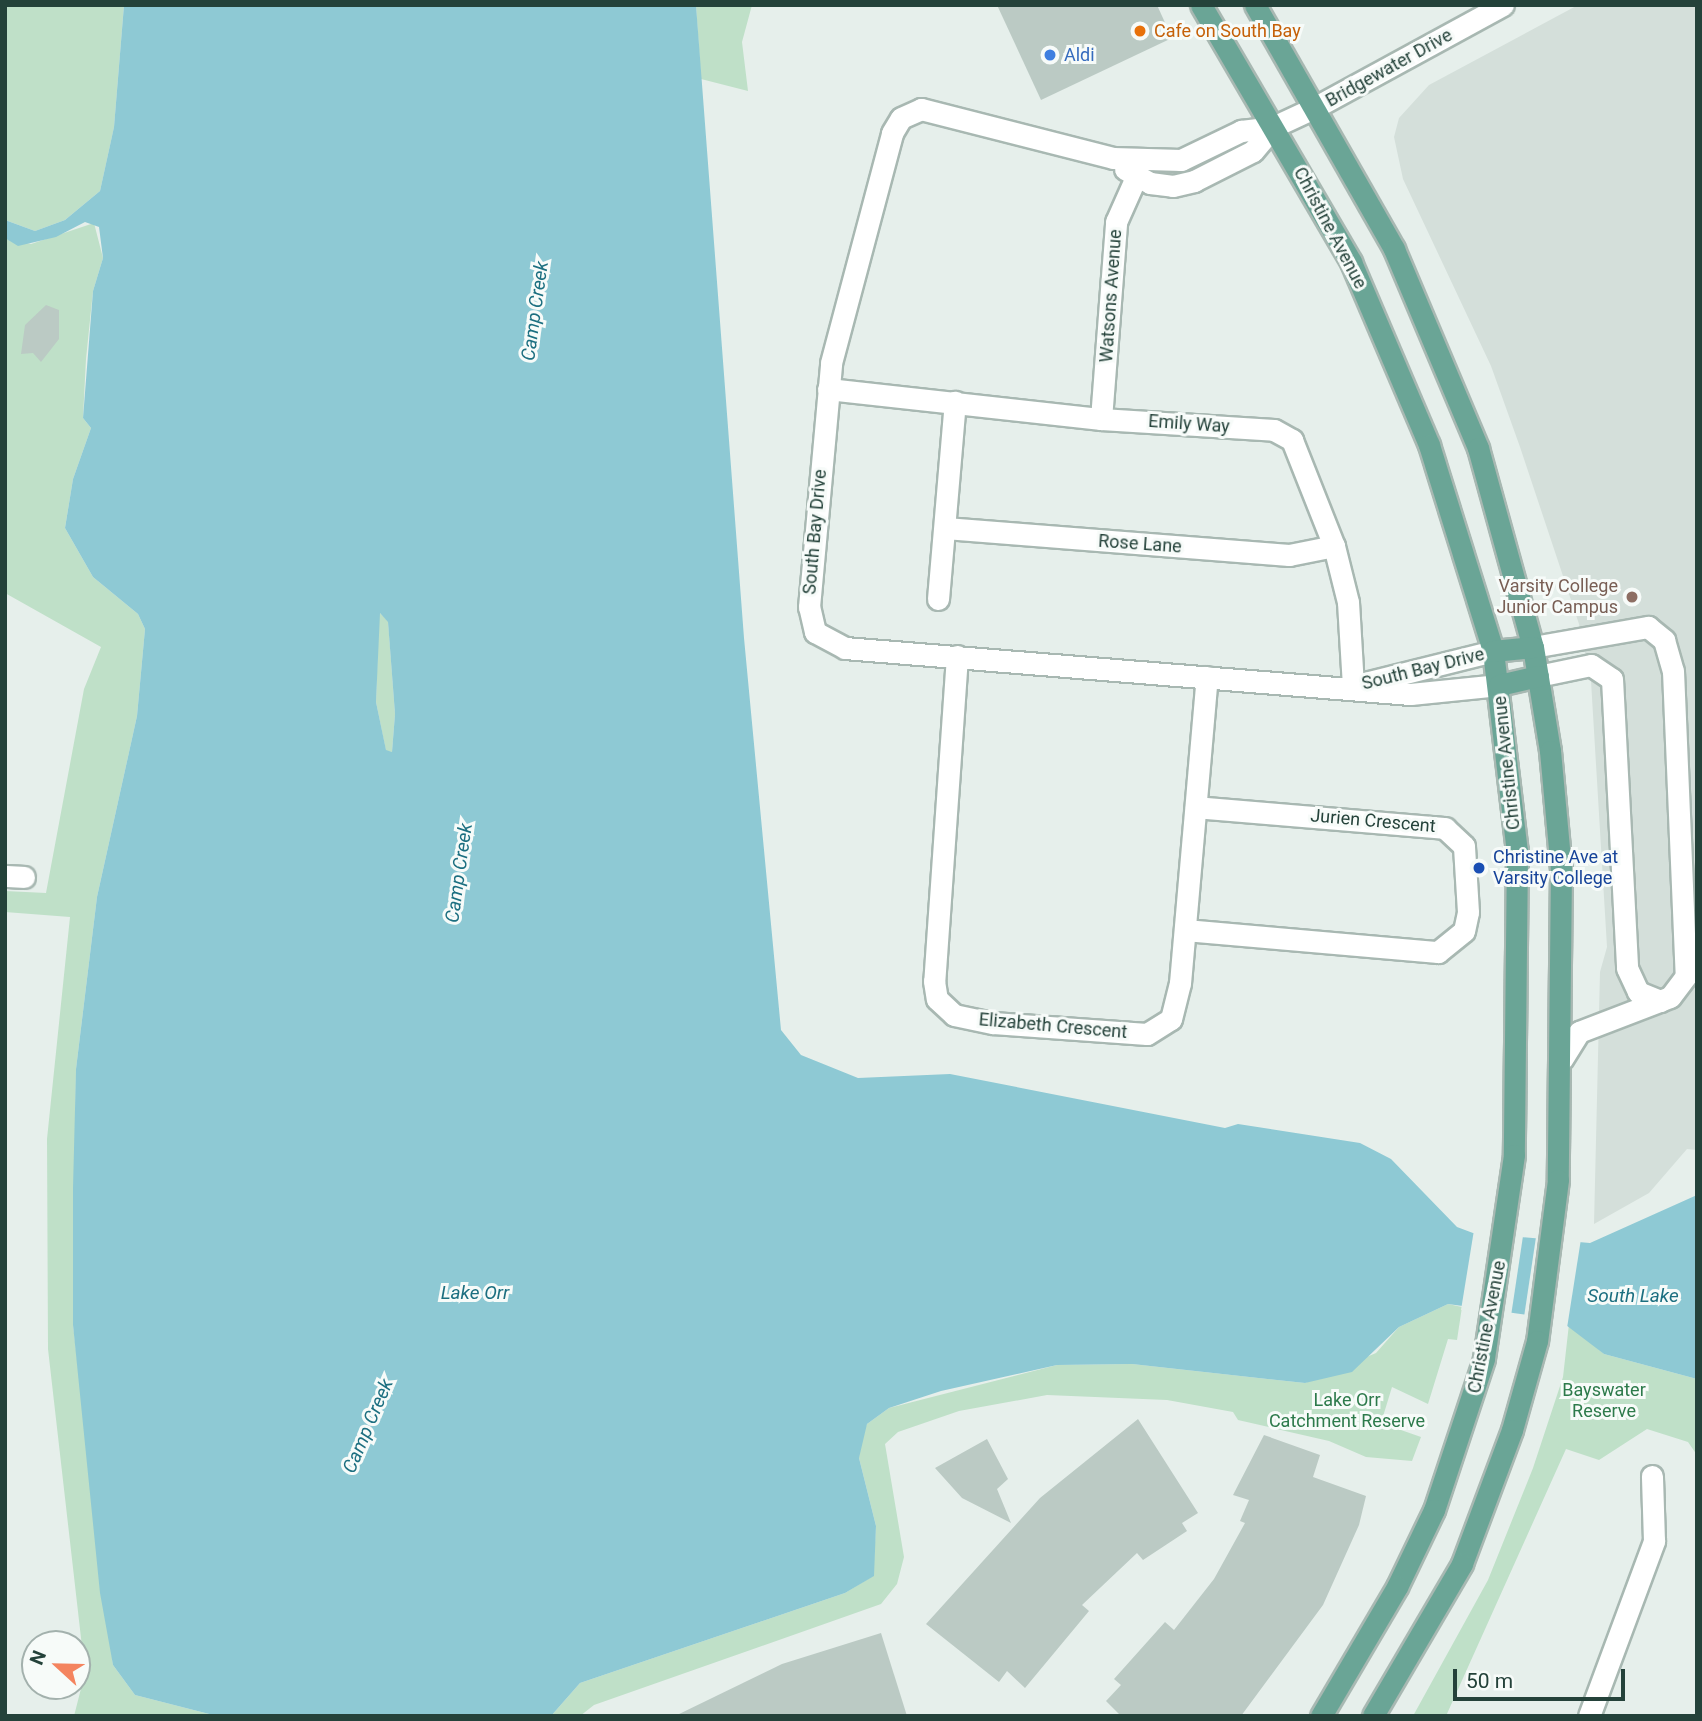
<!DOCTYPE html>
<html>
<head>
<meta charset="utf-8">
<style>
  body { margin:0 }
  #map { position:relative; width:1702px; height:1721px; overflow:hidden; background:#e6efeb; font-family:Roboto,sans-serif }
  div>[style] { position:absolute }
  .built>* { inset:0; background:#d4dfda }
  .green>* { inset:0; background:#bfe0c8 }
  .water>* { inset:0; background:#8ec9d4 }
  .pier>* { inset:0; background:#e6efeb }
  .building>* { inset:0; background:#bbcac4 }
  .roads { filter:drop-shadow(2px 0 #a8b8b2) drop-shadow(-2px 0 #a8b8b2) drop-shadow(0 2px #a8b8b2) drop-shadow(0 -2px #a8b8b2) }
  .minor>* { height:21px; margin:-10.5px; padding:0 10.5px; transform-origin:10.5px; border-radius:10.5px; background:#fff }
  .major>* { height:21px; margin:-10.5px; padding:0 10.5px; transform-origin:10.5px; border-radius:10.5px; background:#6aa596 }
  .dots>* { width:19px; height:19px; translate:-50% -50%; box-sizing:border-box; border:4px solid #f7fbf9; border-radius:50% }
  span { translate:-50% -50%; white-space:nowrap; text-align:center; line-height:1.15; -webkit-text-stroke:6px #f7fbf9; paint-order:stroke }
  .food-label { font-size:18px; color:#c56008 }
  .left { translate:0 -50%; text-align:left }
  .shop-label { font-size:18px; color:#366cbe }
  .street-label { font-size:18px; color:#24423a }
  .education-label { font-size:18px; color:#785e54 }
  .right { translate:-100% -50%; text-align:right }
  .transit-label { font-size:18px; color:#164399 }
  .park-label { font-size:18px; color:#2d7a4b }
  .water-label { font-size:19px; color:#1c6f80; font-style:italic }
  .frame { position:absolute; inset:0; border:7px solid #24423a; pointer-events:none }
  .north { position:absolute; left:21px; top:1630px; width:70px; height:70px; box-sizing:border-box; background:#f7fbf9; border:2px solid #a3b1ad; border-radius:50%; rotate:292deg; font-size:19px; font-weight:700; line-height:28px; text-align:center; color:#24423a }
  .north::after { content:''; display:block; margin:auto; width:24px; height:32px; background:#f4845f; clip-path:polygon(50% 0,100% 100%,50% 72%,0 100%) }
  .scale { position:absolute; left:1453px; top:1669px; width:172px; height:32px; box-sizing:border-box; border:4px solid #24423a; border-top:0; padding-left:9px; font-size:21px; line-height:24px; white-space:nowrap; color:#24423a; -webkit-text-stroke:5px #f7fbf9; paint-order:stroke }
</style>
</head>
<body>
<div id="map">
  <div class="built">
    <i style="clip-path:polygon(1578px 5px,1697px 5px,1697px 1150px,1687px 1149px,1649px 1193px,1594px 1224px,1600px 972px,1607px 947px,1591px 681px,1579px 624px,1520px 447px,1491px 366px,1403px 179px,1394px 137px,1399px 118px,1429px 85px)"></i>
  </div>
  <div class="green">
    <i style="clip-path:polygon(5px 5px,124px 5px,114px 127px,100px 191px,65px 220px,35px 231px,5px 220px)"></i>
    <i style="clip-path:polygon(696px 5px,752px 5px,742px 42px,748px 91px,701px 79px)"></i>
    <i style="clip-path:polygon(94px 223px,103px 258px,93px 291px,86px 359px,83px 418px,91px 428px,73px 479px,65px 528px,93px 577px,138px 614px,145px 629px,137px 716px,97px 897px,76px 1069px,73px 1325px,113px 1665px,135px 1695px,217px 1716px,74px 1716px,85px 1673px,48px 1349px,47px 1139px,70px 917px,5px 912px,5px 891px,46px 893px,84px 689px,101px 647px,5px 593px,5px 238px,31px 244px)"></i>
    <i style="clip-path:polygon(379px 612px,388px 621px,395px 714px,392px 752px,386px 751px,376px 702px)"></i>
    <i style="clip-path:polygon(1448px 1304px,1462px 1307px,1457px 1340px,1448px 1339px,1428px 1404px,1392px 1387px,1381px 1423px,1421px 1437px,1412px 1461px,1366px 1457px,1329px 1441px,1238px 1420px,1233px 1412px,1167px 1400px,1047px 1395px,959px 1411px,898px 1432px,885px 1444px,904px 1557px,897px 1584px,881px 1604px,594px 1705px,580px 1716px,551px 1716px,580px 1683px,845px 1593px,873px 1576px,876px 1526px,859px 1458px,860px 1439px,867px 1424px,889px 1408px,1057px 1365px,1132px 1364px,1305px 1383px,1376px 1353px,1399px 1327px)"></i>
    <i style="clip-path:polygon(1569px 1324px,1604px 1354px,1697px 1379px,1697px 1455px,1688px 1442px,1647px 1429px,1599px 1460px,1566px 1449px,1446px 1716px,1413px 1716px,1488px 1580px,1533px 1468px,1563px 1377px)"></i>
  </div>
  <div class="water">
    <i style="clip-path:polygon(evenodd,124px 5px,696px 5px,744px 638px,781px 1030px,801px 1055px,858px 1078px,950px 1074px,1225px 1128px,1238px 1124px,1360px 1143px,1391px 1159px,1457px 1227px,1473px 1233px,1590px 1243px,1697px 1195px,1697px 1379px,1604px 1354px,1558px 1319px,1448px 1304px,1399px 1327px,1352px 1372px,1305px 1383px,1132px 1364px,1057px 1365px,941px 1391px,889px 1408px,867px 1424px,859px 1458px,876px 1526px,874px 1576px,845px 1593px,580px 1683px,551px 1716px,217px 1716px,135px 1695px,113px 1665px,100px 1593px,73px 1325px,73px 1188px,76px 1069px,97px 897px,137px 716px,145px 629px,138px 614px,93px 577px,65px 528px,73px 479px,91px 428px,83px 418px,93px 291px,103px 258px,99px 227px,85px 222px,56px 237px,18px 246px,5px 238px,5px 220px,35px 231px,65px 220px,100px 191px,114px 127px,124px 5px,380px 613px,388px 622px,395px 714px,392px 752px,386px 750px,376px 702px,380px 613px)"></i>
  </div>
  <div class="pier">
    <i style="clip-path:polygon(1474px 1230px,1523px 1236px,1511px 1316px,1461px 1310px)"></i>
    <i style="clip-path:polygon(1536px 1237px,1581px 1239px,1567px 1328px,1524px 1317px)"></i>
  </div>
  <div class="building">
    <i style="clip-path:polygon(997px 5px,1157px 5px,1172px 38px,1041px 100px)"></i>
    <i style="clip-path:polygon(46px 305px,59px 310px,59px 339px,41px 362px,33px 353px,21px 354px,25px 325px)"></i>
    <i style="clip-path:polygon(1138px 1419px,1198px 1513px,1182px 1523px,1187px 1531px,1143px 1560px,1137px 1553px,1082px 1605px,1089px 1611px,1025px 1688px,1007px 1671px,999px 1682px,926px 1624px,1040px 1498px)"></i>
    <i style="clip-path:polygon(1264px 1435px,1320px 1455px,1313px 1477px,1366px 1496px,1359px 1525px,1323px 1605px,1241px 1716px,1121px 1716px,1106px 1701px,1121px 1685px,1114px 1679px,1165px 1622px,1174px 1630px,1214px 1579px,1245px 1523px,1240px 1521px,1249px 1500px,1233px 1495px)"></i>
    <i style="clip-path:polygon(987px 1439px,1008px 1479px,997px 1489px,1011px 1523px,962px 1498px,935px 1468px)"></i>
    <i style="clip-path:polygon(881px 1633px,907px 1716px,675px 1716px,782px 1664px)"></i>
  </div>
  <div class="roads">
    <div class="minor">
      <i style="left:1125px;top:169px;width:29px;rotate:29deg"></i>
      <i style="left:1150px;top:183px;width:23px;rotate:7deg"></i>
      <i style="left:1173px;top:186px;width:22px;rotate:-13deg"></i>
      <i style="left:1194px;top:181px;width:66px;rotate:-27deg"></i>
      <i style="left:1253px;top:151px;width:31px;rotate:-50deg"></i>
      <i style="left:828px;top:389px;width:275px;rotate:6.3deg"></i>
      <i style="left:1101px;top:419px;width:173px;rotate:3.6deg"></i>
      <i style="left:1274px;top:430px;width:21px;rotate:29deg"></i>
      <i style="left:1292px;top:440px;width:114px;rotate:68.4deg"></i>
      <i style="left:1334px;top:546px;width:58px;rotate:76deg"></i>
      <i style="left:1348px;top:602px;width:85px;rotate:86.6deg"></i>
      <i style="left:1101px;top:419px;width:198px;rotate:-85.6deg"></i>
      <i style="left:1116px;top:222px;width:49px;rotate:-66deg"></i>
      <i style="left:945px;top:528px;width:345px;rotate:4.5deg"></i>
      <i style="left:1289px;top:555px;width:46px;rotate:-11.3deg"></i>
      <i style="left:938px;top:599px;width:198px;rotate:-85.1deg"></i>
      <i style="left:1533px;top:647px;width:117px;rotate:-9.9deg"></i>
      <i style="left:1648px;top:627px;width:21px;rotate:39deg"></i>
      <i style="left:1664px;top:640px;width:32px;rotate:74deg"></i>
      <i style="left:1673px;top:671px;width:305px;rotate:87.6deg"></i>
      <i style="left:1686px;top:976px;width:26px;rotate:127deg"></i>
      <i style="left:1670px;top:997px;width:97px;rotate:159deg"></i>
      <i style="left:1579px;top:1032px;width:32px;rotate:122deg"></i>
      <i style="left:957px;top:656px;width:326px;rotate:94deg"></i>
      <i style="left:934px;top:981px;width:18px;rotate:81deg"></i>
      <i style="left:937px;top:999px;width:23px;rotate:43deg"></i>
      <i style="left:954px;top:1015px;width:40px;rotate:12deg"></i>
      <i style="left:993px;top:1023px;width:154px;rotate:4.1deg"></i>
      <i style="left:1147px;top:1034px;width:28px;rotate:-32deg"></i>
      <i style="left:1171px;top:1019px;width:37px;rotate:-76deg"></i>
      <i style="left:1180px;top:983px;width:307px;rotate:-85deg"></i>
      <i style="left:1538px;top:676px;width:54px;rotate:-11.7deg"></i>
      <i style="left:1591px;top:665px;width:25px;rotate:34deg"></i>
      <i style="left:1612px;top:679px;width:289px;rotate:87deg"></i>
      <i style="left:1627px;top:968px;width:26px;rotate:65deg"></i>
      <i style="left:1638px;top:992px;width:24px;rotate:22deg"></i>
      <i style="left:1361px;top:684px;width:136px;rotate:-14deg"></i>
      <i style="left:1499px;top:685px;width:89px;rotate:174.2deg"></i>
      <i style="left:1410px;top:694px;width:567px;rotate:-175.35deg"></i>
      <i style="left:845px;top:648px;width:34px;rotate:-152deg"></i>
      <i style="left:815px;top:632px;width:26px;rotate:-103deg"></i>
      <i style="left:809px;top:607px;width:245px;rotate:-84.8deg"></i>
      <i style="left:831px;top:363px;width:238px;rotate:-75.1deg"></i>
      <i style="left:892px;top:133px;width:17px;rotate:-59deg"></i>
      <i style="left:901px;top:118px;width:22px;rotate:-24deg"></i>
      <i style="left:921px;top:109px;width:198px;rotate:14.3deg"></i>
      <i style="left:1113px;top:158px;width:68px;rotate:1.7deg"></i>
      <i style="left:1181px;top:160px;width:67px;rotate:-25.8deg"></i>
      <i style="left:1241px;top:131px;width:32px;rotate:-7deg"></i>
      <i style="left:1273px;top:127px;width:45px;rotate:-24.9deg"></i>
      <i style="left:1314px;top:108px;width:215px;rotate:-28.6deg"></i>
      <i style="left:5px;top:876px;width:19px;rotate:3deg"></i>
      <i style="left:1185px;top:930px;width:254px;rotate:5deg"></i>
      <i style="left:1438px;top:952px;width:33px;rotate:-39deg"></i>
      <i style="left:1464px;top:931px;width:19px;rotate:-78deg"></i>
      <i style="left:1468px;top:912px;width:66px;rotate:-93.5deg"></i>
      <i style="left:1464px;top:846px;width:26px;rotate:-137deg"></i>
      <i style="left:1445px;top:828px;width:250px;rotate:-175.2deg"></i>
      <i style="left:1589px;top:1716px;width:187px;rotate:-69.6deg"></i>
      <i style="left:1654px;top:1541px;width:65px;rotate:-91.8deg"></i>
    </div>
    <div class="major">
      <i style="left:1201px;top:5px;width:298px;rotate:59.7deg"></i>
      <i style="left:1351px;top:262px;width:199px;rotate:66.9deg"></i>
      <i style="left:1429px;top:445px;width:216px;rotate:72.7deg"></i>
      <i style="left:1493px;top:651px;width:201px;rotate:83.2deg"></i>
      <i style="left:1517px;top:851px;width:304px;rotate:90.6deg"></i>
      <i style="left:1514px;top:1155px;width:206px;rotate:98.4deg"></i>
      <i style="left:1484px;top:1359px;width:159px;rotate:108.3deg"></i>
      <i style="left:1434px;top:1510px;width:85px;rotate:115.7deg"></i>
      <i style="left:1397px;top:1587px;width:150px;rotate:120.5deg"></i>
      <i style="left:1255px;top:5px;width:281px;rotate:60.3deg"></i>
      <i style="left:1394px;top:249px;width:216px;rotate:67.1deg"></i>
      <i style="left:1478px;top:448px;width:206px;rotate:74.6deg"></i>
      <i style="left:1533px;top:647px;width:105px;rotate:80.7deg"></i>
      <i style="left:1550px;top:751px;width:119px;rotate:84.7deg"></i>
      <i style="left:1561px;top:869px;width:311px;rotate:90.6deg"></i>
      <i style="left:1558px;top:1180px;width:162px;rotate:97.4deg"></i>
      <i style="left:1537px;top:1341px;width:92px;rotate:105.7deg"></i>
      <i style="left:1512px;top:1430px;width:143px;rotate:110.5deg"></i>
      <i style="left:1462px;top:1564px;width:176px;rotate:120.4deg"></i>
      <i style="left:1493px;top:651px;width:40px;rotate:-5.7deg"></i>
      <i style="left:1499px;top:685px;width:40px;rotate:-13deg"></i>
    </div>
  </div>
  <div class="dots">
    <i style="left:1140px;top:31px;background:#e8710a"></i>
    <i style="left:1050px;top:55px;background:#3f7fe0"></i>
    <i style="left:1632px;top:597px;background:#8d6e63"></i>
    <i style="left:1479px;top:868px;background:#1a4fb4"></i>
  </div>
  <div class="food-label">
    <span class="left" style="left:1154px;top:31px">Cafe on South Bay</span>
  </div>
  <div class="shop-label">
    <span class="left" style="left:1064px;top:55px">Aldi</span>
  </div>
  <div class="street-label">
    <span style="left:1389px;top:68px;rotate:-29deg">Bridgewater Drive</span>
    <span style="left:1330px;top:228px;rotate:62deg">Christine Avenue</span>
    <span style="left:1111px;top:296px;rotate:-86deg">Watsons Avenue</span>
    <span style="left:1189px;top:424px;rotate:4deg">Emily Way</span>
    <span style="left:815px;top:532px;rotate:-85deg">South Bay Drive</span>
    <span style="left:1140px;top:544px;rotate:4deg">Rose Lane</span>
    <span style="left:1423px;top:669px;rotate:-14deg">South Bay Drive</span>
    <span style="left:1507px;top:763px;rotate:-96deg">Christine Avenue</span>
    <span style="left:1373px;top:821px;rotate:5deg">Jurien Crescent</span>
    <span style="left:1053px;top:1026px;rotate:5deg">Elizabeth Crescent</span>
    <span style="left:1487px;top:1327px;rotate:-79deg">Christine Avenue</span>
  </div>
  <div class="education-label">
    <span class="right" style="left:1618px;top:597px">Varsity College<br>Junior Campus</span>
  </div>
  <div class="transit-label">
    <span class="left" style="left:1493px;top:868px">Christine Ave at<br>Varsity College</span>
  </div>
  <div class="park-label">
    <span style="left:1604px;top:1401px">Bayswater<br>Reserve</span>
    <span style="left:1347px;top:1411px">Lake Orr<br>Catchment Reserve</span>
  </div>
  <div class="water-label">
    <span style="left:535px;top:311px;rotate:-82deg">Camp Creek</span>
    <span style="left:459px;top:873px;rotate:-82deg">Camp Creek</span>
    <span style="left:475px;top:1293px">Lake Orr</span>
    <span style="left:1633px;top:1296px">South Lake</span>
    <span style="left:368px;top:1426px;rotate:-67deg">Camp Creek</span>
  </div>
  <div class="frame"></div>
  <div class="north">N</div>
  <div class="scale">50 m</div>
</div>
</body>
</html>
